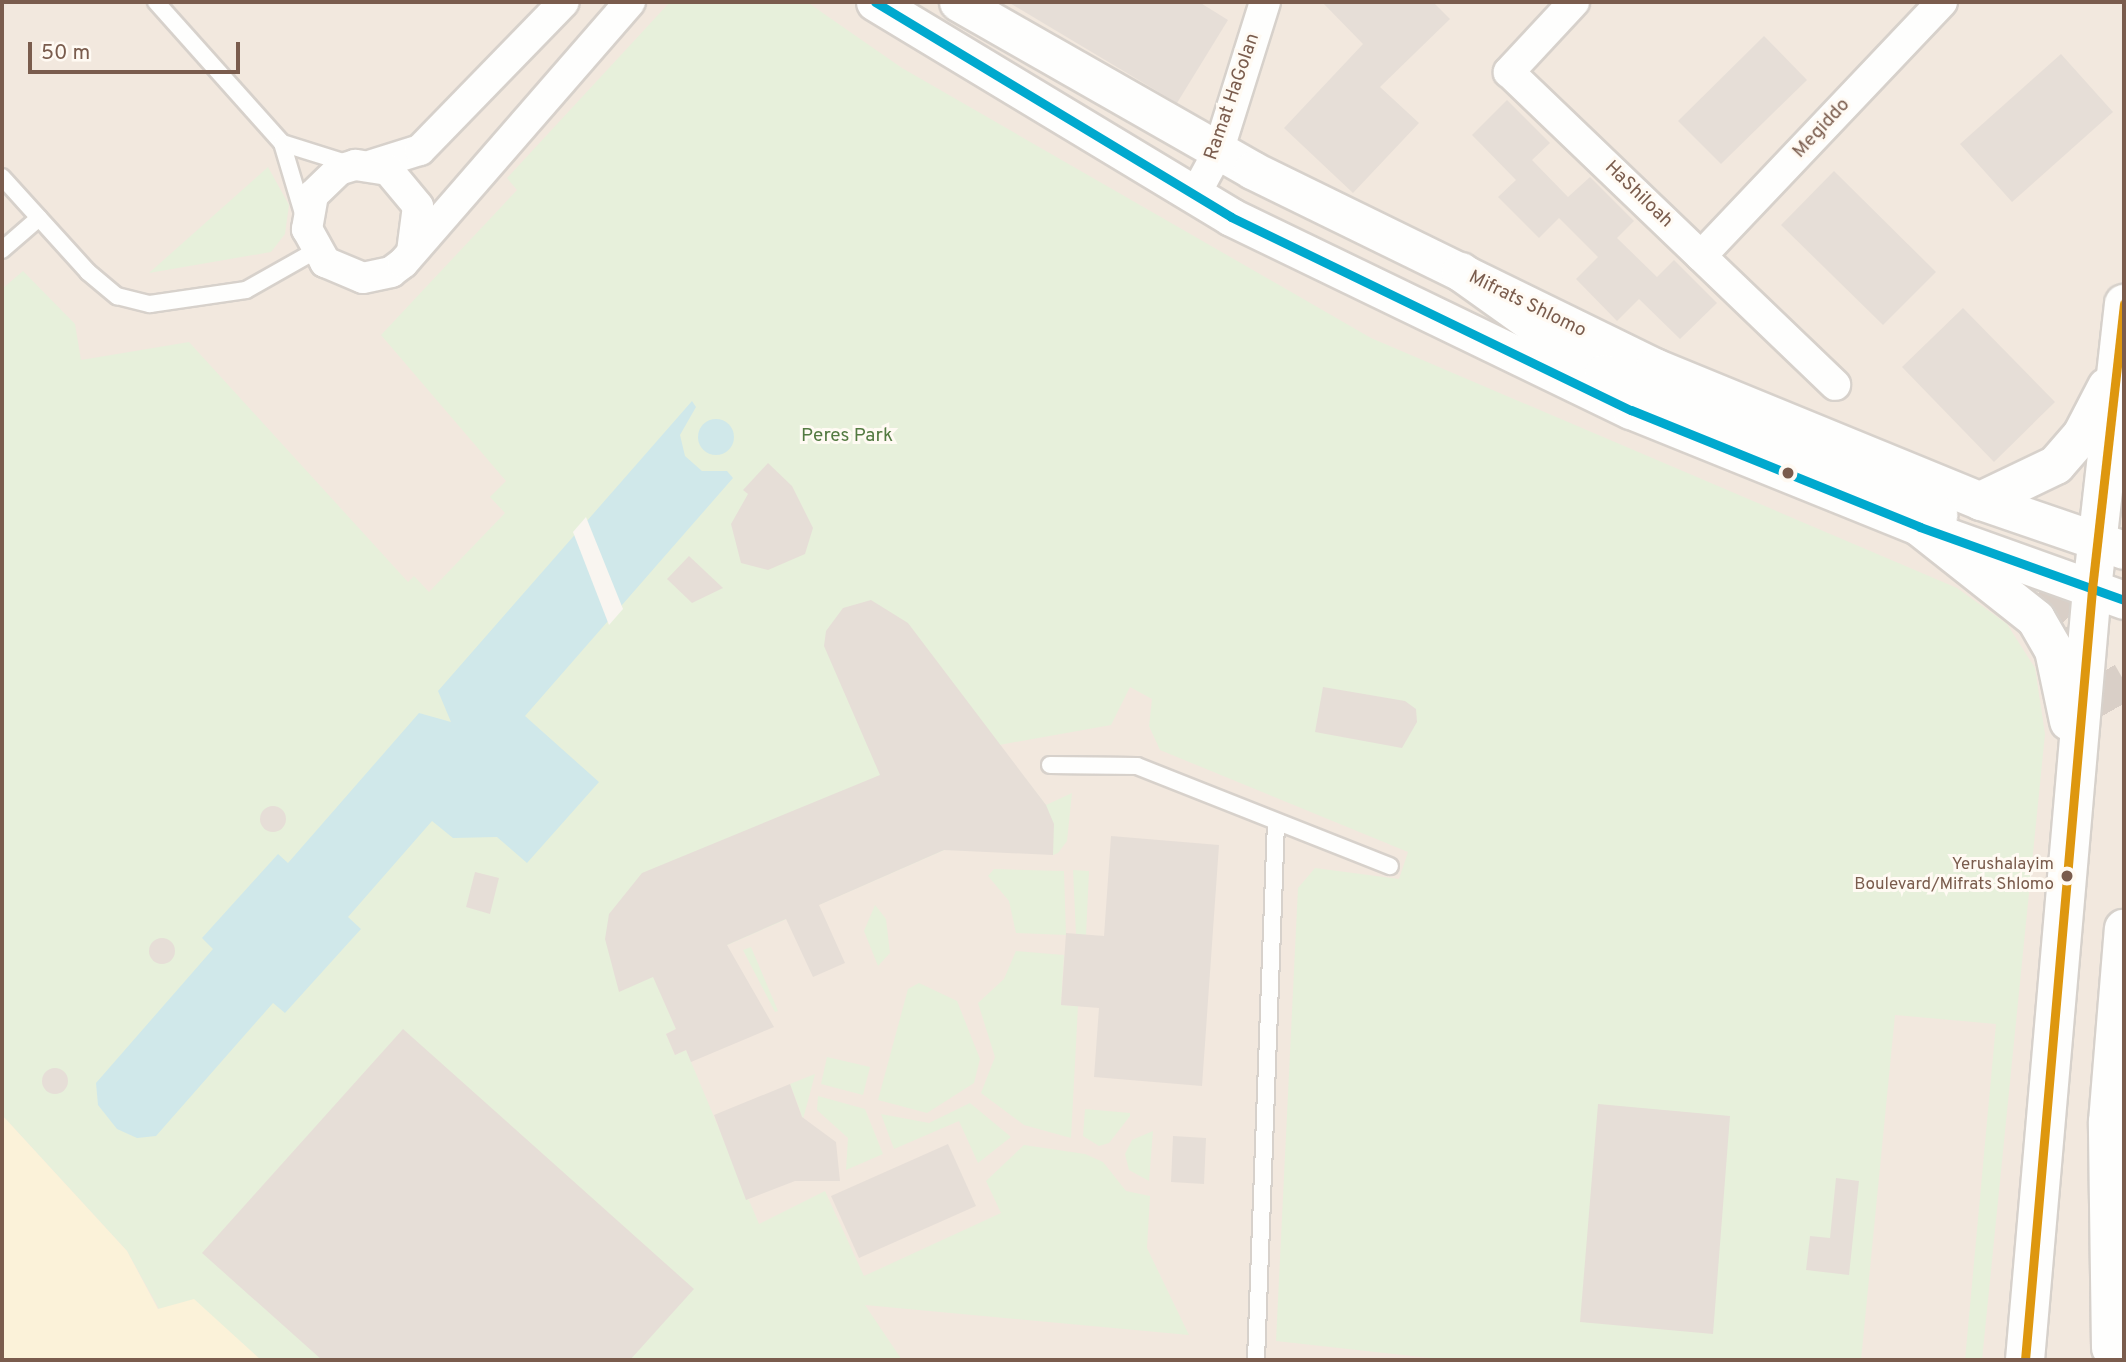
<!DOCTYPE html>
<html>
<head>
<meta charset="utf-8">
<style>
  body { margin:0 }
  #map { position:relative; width:2126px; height:1362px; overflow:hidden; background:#f9f5f0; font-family:Overpass,sans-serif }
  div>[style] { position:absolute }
  .residential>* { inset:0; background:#f2e8de }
  .green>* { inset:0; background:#e7f0db }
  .sand>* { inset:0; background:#fbf2d9 }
  .water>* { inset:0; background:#d0e8ea }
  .round { border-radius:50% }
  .pier>* { inset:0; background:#f9f5f0 }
  .building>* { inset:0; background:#e6ded7 }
  .secondary-tunnel>* { height:38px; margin-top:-19px; transform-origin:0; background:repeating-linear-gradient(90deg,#d9cfc7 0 38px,transparent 0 57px) }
  .roads { filter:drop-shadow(2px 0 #d7d1cb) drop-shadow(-2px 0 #d7d1cb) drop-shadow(0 2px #d7d1cb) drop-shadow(0 -2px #d7d1cb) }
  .service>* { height:16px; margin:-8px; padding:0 8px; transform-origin:8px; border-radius:8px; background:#fefefd }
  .minor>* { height:30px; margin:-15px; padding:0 15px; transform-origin:15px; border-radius:15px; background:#fefefd }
  .tertiary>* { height:37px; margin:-18.5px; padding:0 18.5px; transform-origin:18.5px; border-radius:18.5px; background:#fefefd }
  .secondary>* { height:38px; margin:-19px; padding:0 19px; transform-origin:19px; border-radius:19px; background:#fefefd }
  .bus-1>* { height:9px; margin:-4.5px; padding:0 4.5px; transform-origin:4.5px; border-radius:4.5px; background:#00a9ce }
  .bus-2>* { height:9px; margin:-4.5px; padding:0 4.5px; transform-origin:4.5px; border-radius:4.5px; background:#de970f }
  .dots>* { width:19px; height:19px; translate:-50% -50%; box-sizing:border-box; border:4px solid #fffaf3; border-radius:50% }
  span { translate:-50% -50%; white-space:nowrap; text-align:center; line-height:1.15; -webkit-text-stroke:6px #fffaf3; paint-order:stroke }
  .bus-label { font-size:17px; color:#7a5c4d }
  .right { translate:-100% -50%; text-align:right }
  .street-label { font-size:19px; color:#7a5c4d }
  .park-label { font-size:19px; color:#537a41 }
  .frame { position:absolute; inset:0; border:4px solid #7a5c4d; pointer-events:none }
  .scale { position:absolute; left:28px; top:42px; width:212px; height:32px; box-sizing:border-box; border:4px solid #7a5c4d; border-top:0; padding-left:9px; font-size:21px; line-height:24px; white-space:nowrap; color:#7a5c4d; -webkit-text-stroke:5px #fffaf3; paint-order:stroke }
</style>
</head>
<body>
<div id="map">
  <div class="residential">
    <i style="clip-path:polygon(2px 2px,2124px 2px,2124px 1360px,2px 1360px)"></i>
  </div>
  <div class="green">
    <i style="clip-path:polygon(670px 2px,807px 2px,902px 68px,1371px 338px,1957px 588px,2007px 624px,2035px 668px,2045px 734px,1982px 1360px,1965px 1360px,1996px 1024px,1895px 1015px,1861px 1360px,1448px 1360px,1276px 1341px,1298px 888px,1315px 868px,1399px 879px,1408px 852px,1160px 750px,1149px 726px,1152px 699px,1130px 687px,1111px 725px,999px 745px,1046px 805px,1072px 793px,1067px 841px,1058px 853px,1053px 855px,1045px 806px,654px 977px,676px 1029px,666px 1034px,675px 1055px,686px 1050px,759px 1224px,825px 1191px,864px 1276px,1001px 1213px,986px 1181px,1024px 1145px,1085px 1154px,1103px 1162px,1126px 1191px,1150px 1196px,1147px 1248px,1189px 1335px,865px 1305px,902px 1360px,261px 1360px,194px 1300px,159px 1309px,127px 1251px,2px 1115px,2px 289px,23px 271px,75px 324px,81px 360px,189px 342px,408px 582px,414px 576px,429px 592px,505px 513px,490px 497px,506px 481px,381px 335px,517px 190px,507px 178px)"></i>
    <i style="clip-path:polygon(268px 167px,289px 205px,285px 234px,271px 252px,149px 273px)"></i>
    <i style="clip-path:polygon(994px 869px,1064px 871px,1066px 935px,1016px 933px,1009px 901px,988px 876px)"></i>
    <i style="clip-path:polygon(1073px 870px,1089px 871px,1086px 935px,1076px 934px)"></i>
    <i style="clip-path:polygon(875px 905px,886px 919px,890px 953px,878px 966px,864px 931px)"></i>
    <i style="clip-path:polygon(751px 947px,778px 1011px,775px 1012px,743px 950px)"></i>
    <i style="clip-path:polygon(1016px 951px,1064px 955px,1061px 1005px,1078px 1006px,1071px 1138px,1024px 1125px,981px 1093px,995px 1057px,978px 1003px,1004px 979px)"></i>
    <i style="clip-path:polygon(919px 983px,957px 1001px,980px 1059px,974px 1083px,927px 1113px,878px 1100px,908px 989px)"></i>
    <i style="clip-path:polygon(827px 1057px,870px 1067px,863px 1095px,821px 1084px)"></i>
    <i style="clip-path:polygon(815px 1074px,809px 1097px,803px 1119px,790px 1084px)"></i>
    <i style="clip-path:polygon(818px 1096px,865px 1109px,883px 1154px,846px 1170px,848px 1138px,817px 1110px)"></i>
    <i style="clip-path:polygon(970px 1103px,1011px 1137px,978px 1163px,959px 1121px,894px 1149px,881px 1114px,929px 1123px)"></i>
    <i style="clip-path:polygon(1085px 1109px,1130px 1113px,1130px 1116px,1109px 1143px,1099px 1146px,1083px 1136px)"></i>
    <i style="clip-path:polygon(1153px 1131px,1149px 1181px,1129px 1170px,1125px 1154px,1132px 1140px)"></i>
  </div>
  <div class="sand">
    <i style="clip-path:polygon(2px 1115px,127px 1251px,158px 1309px,194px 1299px,261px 1360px,2px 1360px)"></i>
  </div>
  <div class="water">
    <i style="clip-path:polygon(692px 401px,696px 407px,680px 435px,685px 456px,702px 471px,727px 471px,733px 478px,525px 716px,599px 782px,527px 863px,497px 837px,453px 838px,432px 821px,348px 917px,361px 929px,285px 1013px,273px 1003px,156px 1136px,137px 1138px,117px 1129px,98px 1105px,96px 1083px,213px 949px,202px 938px,278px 854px,288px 863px,419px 713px,451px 722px,438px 691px)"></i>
    <i class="round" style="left:698px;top:419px;width:36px;height:36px"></i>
  </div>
  <div class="pier">
    <i style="clip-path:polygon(586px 517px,623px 609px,609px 625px,573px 532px)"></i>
  </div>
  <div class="building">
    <i style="clip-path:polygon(1008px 2px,1199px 2px,1228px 20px,1177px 103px)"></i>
    <i style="clip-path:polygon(1322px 2px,1433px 2px,1450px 19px,1380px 87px,1419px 123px,1353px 193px,1284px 128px,1363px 44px)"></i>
    <i style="clip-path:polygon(1764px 36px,1807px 80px,1721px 164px,1678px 121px)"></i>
    <i style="clip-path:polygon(2061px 54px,2113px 112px,2012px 202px,1960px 144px)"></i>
    <i style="clip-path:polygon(1507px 100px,1550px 143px,1532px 160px,1568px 197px,1590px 177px,1634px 221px,1617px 238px,1657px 277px,1674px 260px,1717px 303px,1680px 339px,1639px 299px,1617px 321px,1576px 279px,1598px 257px,1559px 218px,1539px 238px,1498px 197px,1516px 180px,1472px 135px)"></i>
    <i style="clip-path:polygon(1834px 171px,1936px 272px,1883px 325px,1781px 225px)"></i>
    <i style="clip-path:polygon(1963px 308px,2055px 402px,1994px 462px,1902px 367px)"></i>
    <i style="clip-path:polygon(768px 463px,792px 486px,813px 528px,805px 554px,768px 570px,741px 563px,731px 524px,748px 494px,743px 490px)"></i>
    <i style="clip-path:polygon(689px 556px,723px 588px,692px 603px,667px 579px)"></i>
    <i style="clip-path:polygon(871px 600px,908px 623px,1046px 805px,1054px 824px,1053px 855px,944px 850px,819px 905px,845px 963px,813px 977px,786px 919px,727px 945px,774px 1027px,691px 1062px,686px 1050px,675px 1055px,666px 1034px,676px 1029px,653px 977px,619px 992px,605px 939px,609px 914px,642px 873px,880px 775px,824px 646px,826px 631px,843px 608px)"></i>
    <i style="clip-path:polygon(1323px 687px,1405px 701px,1416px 709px,1417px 722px,1402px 748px,1315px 732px)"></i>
    <i class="round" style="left:260px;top:806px;width:26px;height:26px"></i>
    <i style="clip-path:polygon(1111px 836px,1219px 845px,1202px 1086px,1094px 1077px,1099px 1008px,1061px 1005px,1066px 933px,1104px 936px)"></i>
    <i style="clip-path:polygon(475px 872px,499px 878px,490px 914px,466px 907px)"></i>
    <i class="round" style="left:149px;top:938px;width:26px;height:26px"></i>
    <i style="clip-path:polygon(403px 1029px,694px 1289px,630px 1360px,322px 1360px,202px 1253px)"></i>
    <i class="round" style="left:42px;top:1068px;width:26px;height:26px"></i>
    <i style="clip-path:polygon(790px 1084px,802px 1117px,836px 1142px,840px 1181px,795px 1181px,746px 1200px,714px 1115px)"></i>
    <i style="clip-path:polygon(1598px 1104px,1730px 1116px,1713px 1334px,1580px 1322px)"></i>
    <i style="clip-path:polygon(1173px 1136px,1206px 1138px,1204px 1184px,1171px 1182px)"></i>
    <i style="clip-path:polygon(948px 1144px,976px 1206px,859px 1258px,831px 1196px)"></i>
    <i style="clip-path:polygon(1836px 1178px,1859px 1181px,1849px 1275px,1806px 1270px,1810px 1236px,1830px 1238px)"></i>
  </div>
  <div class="secondary-tunnel">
    <i style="left:1996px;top:555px;width:102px;rotate:43.4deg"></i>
    <i style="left:2070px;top:625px;width:108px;rotate:60.1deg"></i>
  </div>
  <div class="roads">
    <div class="service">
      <i style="left:156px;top:2px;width:189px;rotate:48.2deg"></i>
      <i style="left:282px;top:143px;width:70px;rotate:17.4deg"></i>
      <i style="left:282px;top:143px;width:77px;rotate:73.4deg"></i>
      <i style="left:2px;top:177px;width:128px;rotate:47.8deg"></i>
      <i style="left:88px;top:272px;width:38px;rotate:40deg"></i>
      <i style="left:117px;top:296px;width:34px;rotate:14deg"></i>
      <i style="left:150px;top:304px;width:97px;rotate:-8.3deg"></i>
      <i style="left:246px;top:290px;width:79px;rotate:-29.5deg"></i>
      <i style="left:2px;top:250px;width:49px;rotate:-40.9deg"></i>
      <i style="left:1050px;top:765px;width:87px;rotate:0.7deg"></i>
      <i style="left:1137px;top:766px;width:272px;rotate:21.6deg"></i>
      <i style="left:1256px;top:1360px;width:538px;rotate:-87.87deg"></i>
    </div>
    <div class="minor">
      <i style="left:1574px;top:2px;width:96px;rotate:132.9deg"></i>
      <i style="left:1509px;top:72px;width:452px;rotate:43.8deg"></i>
      <i style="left:372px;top:165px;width:50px;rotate:-17.4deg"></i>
      <i style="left:420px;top:150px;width:206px;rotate:-45.8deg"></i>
      <i style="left:1197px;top:191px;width:44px;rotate:-61.7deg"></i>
      <i style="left:1218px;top:152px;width:157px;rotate:-72.6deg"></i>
      <i style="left:412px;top:252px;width:46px;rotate:-82.6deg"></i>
      <i style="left:418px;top:206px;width:47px;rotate:-129.8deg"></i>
      <i style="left:388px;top:170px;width:33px;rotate:-171deg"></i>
      <i style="left:355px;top:165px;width:17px;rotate:163deg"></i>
      <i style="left:339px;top:170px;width:36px;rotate:136deg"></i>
      <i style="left:313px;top:195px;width:35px;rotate:100deg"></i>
      <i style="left:307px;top:229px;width:38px;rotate:61deg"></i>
      <i style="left:325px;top:262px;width:41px;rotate:22.8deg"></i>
      <i style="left:363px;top:278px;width:29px;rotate:-12deg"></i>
      <i style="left:391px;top:272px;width:15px;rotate:-37deg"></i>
      <i style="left:403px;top:263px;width:346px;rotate:-49deg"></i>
      <i style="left:1701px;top:256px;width:350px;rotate:-46.5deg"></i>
    </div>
    <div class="tertiary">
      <i style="left:875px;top:2px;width:416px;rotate:31.1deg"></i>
      <i style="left:1231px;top:217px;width:444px;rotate:25.8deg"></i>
      <i style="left:1631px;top:410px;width:312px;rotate:22deg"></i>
      <i style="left:1920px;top:527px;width:217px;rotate:19.7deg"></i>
      <i style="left:958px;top:2px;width:339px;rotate:29.7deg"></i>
      <i style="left:1252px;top:170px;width:448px;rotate:26.1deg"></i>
      <i style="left:1654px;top:367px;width:353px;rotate:22.3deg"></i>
      <i style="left:1981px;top:501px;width:151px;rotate:18.9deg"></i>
    </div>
    <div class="secondary">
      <i style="left:1461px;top:272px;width:176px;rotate:35.5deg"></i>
      <i style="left:1604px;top:374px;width:363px;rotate:22.9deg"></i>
      <i style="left:1981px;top:501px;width:83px;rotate:-25.6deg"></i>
      <i style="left:2056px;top:465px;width:40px;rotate:-49deg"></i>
      <i style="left:2082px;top:435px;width:54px;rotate:-62.5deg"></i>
      <i style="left:1920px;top:527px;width:148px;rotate:38.4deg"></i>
      <i style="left:2036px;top:619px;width:36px;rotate:60deg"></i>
      <i style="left:2054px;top:650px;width:73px;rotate:78.1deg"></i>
      <i style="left:2111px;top:1348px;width:226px;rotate:-90.8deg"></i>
      <i style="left:2108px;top:1122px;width:194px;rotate:-85.3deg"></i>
      <i style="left:2025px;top:1360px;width:774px;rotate:-85.03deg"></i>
      <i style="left:2092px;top:589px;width:287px;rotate:-83.6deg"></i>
    </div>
  </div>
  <div class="bus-1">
    <i style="left:875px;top:2px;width:416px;rotate:31.1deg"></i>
    <i style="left:1231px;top:217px;width:444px;rotate:25.8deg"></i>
    <i style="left:1631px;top:410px;width:312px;rotate:22deg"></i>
    <i style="left:1920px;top:527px;width:217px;rotate:19.7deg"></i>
  </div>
  <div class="bus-2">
    <i style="left:2025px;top:1360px;width:774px;rotate:-85.03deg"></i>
    <i style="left:2092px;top:589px;width:287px;rotate:-83.6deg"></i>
  </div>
  <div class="dots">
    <i style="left:1788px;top:473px;background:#7a5c4d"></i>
    <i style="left:2067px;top:876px;background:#7a5c4d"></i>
  </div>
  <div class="bus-label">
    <span class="right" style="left:2054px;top:876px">Yerushalayim<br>Boulevard/Mifrats Shlomo</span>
  </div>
  <div class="street-label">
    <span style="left:1233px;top:97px;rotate:-71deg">Ramat HaGolan</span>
    <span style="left:1822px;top:129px;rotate:-47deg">Megiddo</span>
    <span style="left:1638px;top:195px;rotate:44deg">HaShiloah</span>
    <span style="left:1527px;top:305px;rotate:26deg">Mifrats Shlomo</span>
  </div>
  <div class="park-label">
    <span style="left:847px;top:437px">Peres Park</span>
  </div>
  <div class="frame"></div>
  <div class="scale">50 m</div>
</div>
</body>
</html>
